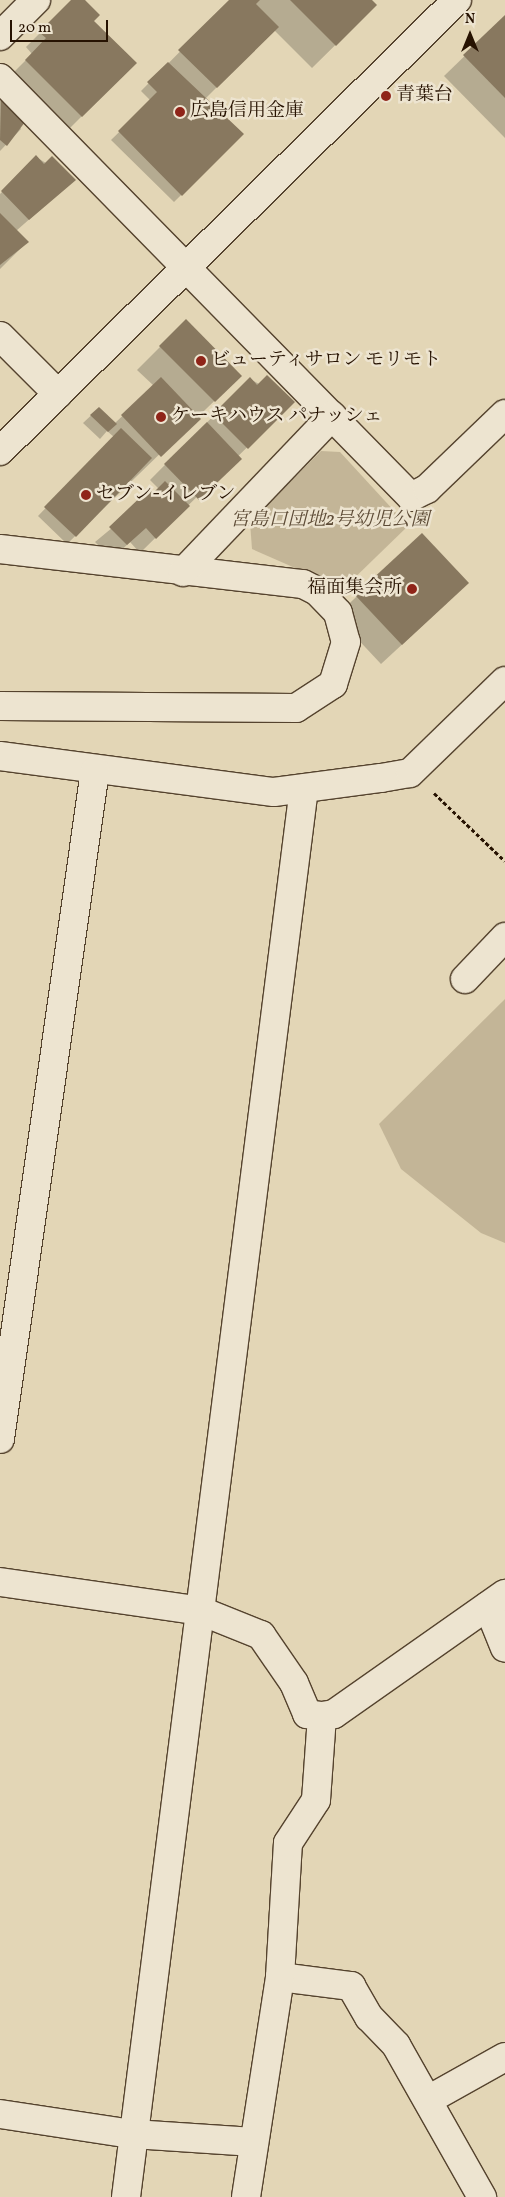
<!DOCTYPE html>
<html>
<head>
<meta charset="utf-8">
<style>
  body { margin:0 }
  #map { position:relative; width:505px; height:2197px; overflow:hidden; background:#e3d6b6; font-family:Vollkorn,"Noto Serif JP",serif }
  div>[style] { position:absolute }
  .green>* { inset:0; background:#c3b597 }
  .shadow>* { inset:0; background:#0003 }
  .building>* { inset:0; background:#88785f }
  .path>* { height:3px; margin-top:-1.5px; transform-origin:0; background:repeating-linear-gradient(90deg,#261201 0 4px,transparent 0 6.5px) }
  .roads { filter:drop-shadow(1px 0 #55432e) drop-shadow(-1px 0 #55432e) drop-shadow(0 1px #55432e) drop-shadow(0 -1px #55432e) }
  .minor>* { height:28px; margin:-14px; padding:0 14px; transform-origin:14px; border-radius:14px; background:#ede4d0 }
  .tertiary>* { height:28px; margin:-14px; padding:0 14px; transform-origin:14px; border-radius:14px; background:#ede4d0 }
  .dots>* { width:14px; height:14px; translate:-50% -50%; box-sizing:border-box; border:2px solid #ede4d0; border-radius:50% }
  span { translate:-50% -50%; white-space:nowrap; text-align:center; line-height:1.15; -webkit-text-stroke:5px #ede4d0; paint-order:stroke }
  .poi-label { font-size:19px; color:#261201 }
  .left { translate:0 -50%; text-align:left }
  .right { translate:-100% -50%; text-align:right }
  .park-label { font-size:19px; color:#5d4b36; font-style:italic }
  .north { position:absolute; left:445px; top:10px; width:50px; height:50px; -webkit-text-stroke:4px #ede4d0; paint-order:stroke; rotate:0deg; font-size:14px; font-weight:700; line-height:20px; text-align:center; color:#261201 }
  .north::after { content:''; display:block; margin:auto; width:18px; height:22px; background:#261201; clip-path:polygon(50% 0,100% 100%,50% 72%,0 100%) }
  .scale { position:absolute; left:10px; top:20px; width:98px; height:22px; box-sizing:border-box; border:2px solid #261201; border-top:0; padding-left:6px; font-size:15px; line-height:18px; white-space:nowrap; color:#261201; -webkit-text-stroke:4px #ede4d0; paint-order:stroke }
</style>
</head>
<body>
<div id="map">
  <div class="green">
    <i style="clip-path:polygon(321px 451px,340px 452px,408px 526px,343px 589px,252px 549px,250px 522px)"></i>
    <i style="clip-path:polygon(505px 999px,505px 1243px,481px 1233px,401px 1169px,379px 1124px)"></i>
  </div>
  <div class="shadow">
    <i style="clip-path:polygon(73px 0,83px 0,92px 21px,135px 63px,67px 131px,11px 75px,32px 54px,26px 47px)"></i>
    <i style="clip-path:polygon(231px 0,371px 0,376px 5px,312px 68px,274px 30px,205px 99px,243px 134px,174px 202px,111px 140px,151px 101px,141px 91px)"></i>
    <i style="clip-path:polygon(505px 17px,505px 138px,444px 76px)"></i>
    <i style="clip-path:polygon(1px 99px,21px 129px,0 151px,0 101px)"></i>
    <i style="clip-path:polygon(36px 157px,74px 180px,16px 231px,27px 242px,0 269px,0 194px)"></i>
    <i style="clip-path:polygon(186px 321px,240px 376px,67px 544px,38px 516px,114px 437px,107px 431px,100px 439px,83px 423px,99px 408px,115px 423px,154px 386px,137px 370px)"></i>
    <i style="clip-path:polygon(250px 379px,293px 402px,140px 553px,130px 542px,112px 559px,95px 542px,159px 489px,150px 480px)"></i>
    <i style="clip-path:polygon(422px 535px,447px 603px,381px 664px,336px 616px)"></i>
  </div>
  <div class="building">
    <i style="clip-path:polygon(71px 0,85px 0,100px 15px,94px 21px,137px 63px,82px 117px,25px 60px,46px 38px,39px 32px)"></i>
    <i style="clip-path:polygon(229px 0,260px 0,256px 4px,279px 27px,217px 88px,178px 50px)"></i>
    <i style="clip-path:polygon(290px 0,372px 0,377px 5px,336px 46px)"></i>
    <i style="clip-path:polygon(505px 15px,505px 98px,463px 55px)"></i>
    <i style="clip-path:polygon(168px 62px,244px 134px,182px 196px,118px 131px,157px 92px,147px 82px)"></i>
    <i style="clip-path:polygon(1px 98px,25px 122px,7px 146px,0 140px)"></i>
    <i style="clip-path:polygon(36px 155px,44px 164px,52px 156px,76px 180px,29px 220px,1px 191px)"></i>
    <i style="clip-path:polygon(0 213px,29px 242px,0 265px)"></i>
    <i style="clip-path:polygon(186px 319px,242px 376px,215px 402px,159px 346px)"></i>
    <i style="clip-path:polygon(267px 375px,295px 402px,248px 449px,213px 414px,250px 377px,257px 385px)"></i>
    <i style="clip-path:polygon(161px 377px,201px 419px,161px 457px,121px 415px)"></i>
    <i style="clip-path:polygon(99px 407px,117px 424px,108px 432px,90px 415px)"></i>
    <i style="clip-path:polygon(207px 422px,242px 459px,199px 500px,164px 464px)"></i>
    <i style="clip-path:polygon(121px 428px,152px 458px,76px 537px,44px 507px)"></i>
    <i style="clip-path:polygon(165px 481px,190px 506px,156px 539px,146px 528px,127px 545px,109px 527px,149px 489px,153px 493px)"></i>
    <i style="clip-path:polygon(422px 533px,469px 583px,402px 645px,355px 595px)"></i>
  </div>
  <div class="path">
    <i style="left:434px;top:793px;width:98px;rotate:43.8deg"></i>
  </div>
  <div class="roads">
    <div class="minor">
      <i style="left:0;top:36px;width:51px;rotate:-45deg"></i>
      <i style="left:0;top:78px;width:587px;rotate:45.55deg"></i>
      <i style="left:411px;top:497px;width:18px;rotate:-27deg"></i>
      <i style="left:427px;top:489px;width:108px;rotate:-43.9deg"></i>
      <i style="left:0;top:336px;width:82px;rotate:45deg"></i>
      <i style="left:0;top:549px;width:305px;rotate:6.6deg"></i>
      <i style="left:303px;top:584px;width:16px;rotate:27deg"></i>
      <i style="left:317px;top:591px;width:30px;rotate:46deg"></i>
      <i style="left:338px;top:613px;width:30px;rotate:75deg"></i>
      <i style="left:346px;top:642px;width:44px;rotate:107.2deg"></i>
      <i style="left:333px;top:684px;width:44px;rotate:147deg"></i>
      <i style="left:296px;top:708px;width:296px;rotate:-179.6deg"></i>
      <i style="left:183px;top:572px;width:216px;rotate:-46.3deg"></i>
      <i style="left:0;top:756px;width:276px;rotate:7.5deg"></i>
      <i style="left:274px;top:792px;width:108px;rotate:-7.5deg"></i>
      <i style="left:381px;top:778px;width:29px;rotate:-10deg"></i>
      <i style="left:410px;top:773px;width:132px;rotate:-44.1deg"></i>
      <i style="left:465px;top:979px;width:58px;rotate:-46.4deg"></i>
      <i style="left:0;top:1439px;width:675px;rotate:-81.91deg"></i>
      <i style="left:0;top:1582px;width:203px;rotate:8.2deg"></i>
      <i style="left:201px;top:1611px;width:65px;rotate:21.8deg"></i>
      <i style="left:261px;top:1635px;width:58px;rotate:55.5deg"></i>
      <i style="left:294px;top:1683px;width:34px;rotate:67deg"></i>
      <i style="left:307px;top:1714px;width:15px;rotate:8deg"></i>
      <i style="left:322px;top:1716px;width:12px;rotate:-9deg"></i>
      <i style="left:334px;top:1714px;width:209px;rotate:-35.1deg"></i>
      <i style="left:488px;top:1606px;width:45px;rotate:68deg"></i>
      <i style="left:280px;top:1977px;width:72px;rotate:7.2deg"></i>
      <i style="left:351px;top:1986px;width:36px;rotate:60deg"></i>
      <i style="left:369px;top:2017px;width:39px;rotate:46deg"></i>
      <i style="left:396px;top:2045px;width:175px;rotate:60.5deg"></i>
      <i style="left:428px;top:2100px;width:88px;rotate:-29.2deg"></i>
      <i style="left:0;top:2114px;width:134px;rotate:8.6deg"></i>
      <i style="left:133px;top:2134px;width:121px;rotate:3.8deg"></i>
      <i style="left:126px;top:2197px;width:1420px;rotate:-82.8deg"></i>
      <i style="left:246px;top:2197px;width:223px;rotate:-81.2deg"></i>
      <i style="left:280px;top:1977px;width:134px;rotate:-86.6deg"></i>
      <i style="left:288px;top:1843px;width:51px;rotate:-56.9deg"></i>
      <i style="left:316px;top:1800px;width:84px;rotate:-85.9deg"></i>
    </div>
    <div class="tertiary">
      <i style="left:0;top:451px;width:642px;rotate:-44.62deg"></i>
    </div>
  </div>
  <div class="dots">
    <i style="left:386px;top:96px;background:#8f2418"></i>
    <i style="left:180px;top:112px;background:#8f2418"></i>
    <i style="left:201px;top:361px;background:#8f2418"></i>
    <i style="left:161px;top:417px;background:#8f2418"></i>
    <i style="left:86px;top:495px;background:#8f2418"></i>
    <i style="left:412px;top:589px;background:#8f2418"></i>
  </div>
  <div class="poi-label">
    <span class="left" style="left:396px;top:96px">青葉台</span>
    <span class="left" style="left:190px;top:112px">広島信用金庫</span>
    <span class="left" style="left:211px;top:361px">ビューティサロン モリモト</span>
    <span class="left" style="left:171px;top:417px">ケーキハウス パナッシェ</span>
    <span class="left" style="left:96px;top:495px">セブン-イレブン</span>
    <span class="right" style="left:402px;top:589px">福面集会所</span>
  </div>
  <div class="park-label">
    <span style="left:330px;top:521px">宮島口団地2号幼児公園</span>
  </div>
  <div class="north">N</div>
  <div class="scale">20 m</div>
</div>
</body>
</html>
